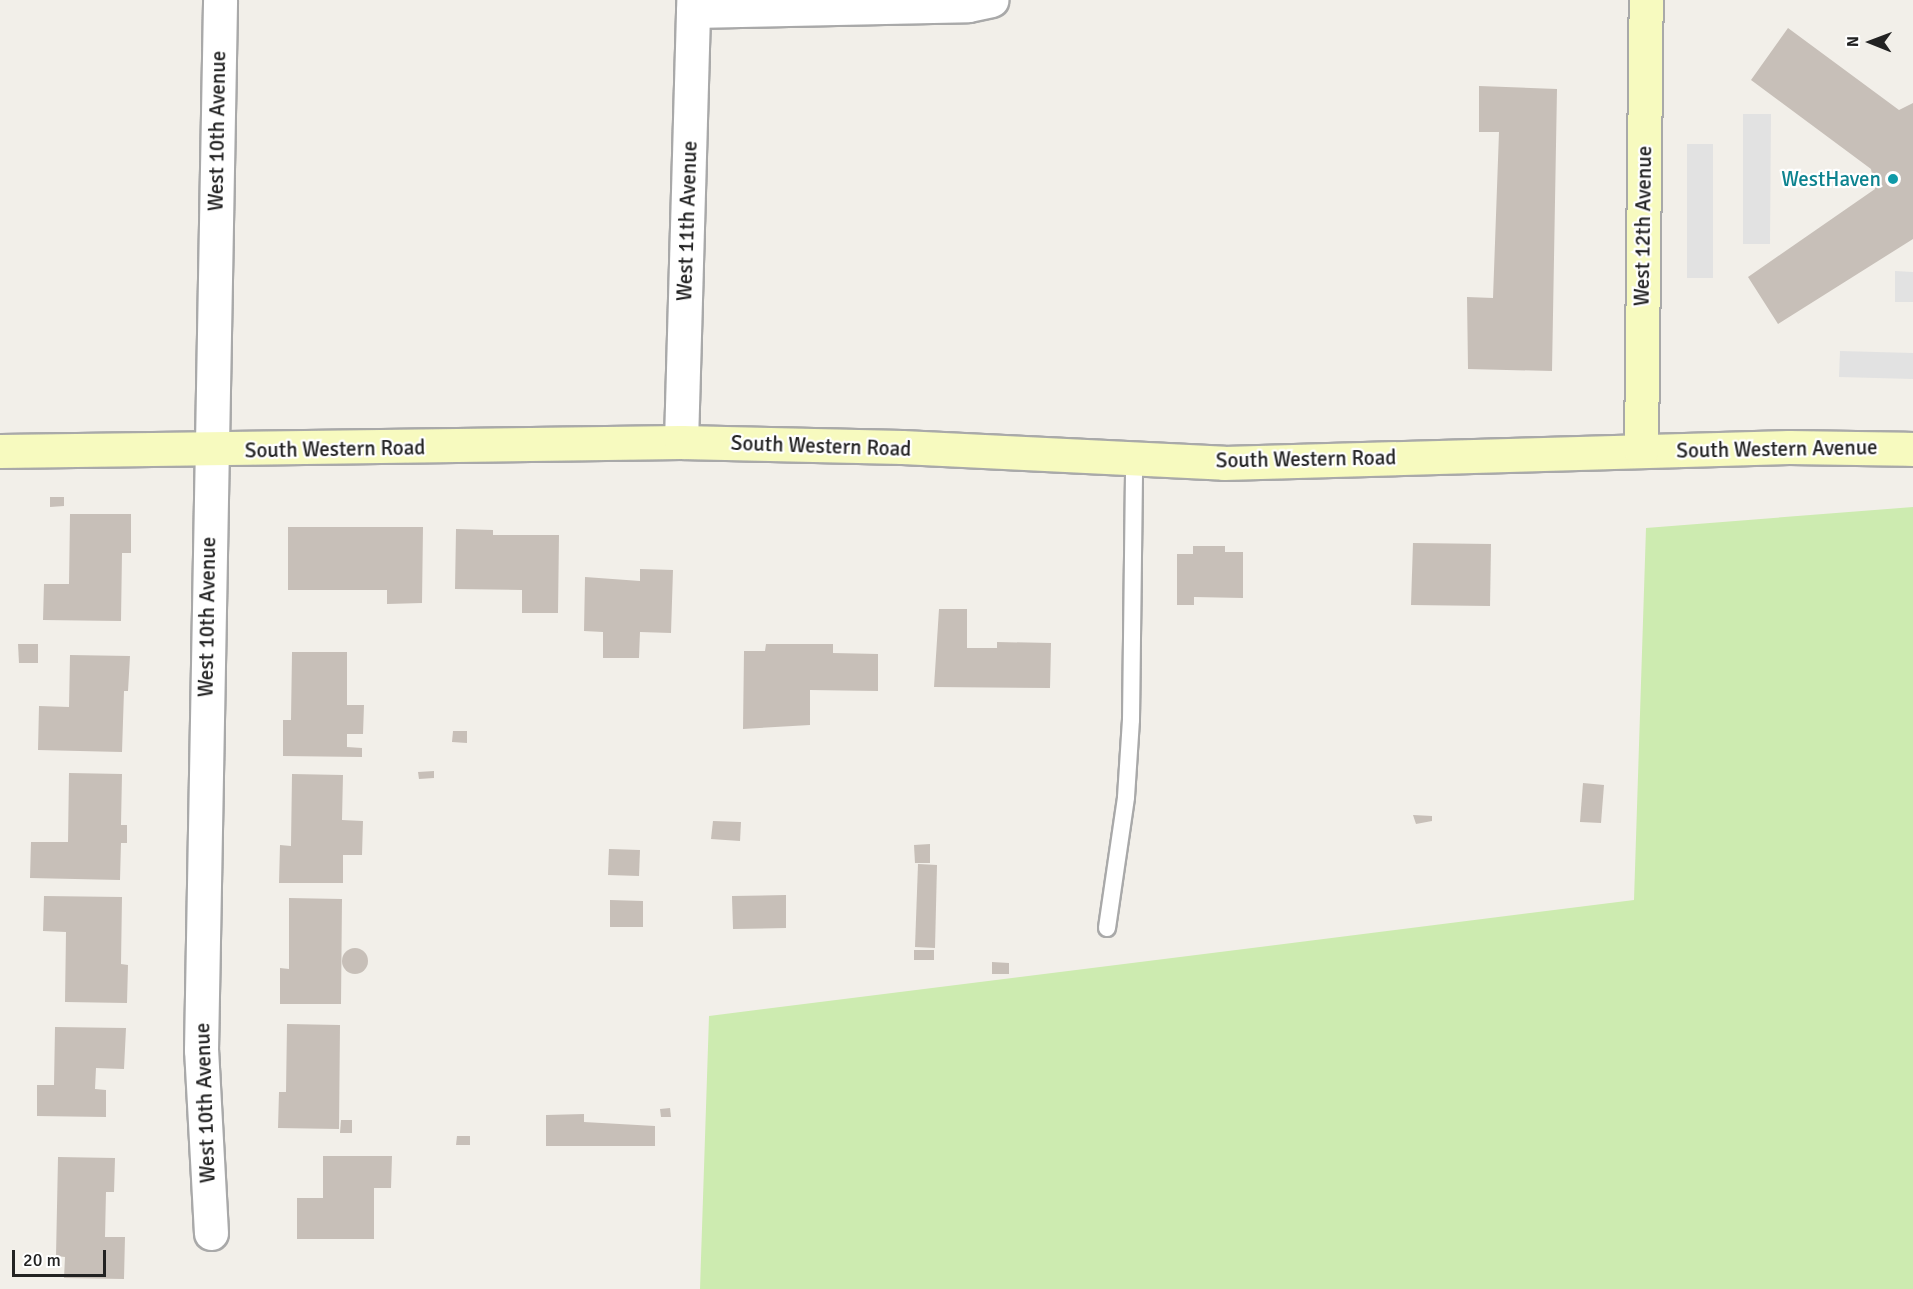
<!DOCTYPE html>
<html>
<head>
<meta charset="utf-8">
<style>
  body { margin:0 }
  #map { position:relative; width:1913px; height:1289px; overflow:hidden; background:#f2efe9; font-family:Signika,sans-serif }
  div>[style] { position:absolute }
  .grass>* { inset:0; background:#cdebb0 }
  .parking>* { inset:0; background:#e2e2e2 }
  .building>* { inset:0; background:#c7bfb8 }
  .round { border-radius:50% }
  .roads { filter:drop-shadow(2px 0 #a9a9a9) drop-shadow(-2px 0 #a9a9a9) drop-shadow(0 2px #a9a9a9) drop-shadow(0 -2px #a9a9a9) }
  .lane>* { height:16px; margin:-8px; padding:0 8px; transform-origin:8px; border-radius:8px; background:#fff }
  .street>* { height:33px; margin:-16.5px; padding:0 16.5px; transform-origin:16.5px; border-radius:16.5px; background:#fff }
  .secondary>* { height:33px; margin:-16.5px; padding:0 16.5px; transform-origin:16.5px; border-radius:16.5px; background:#f7fabf }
  .dots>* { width:16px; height:16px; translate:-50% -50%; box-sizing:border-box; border:3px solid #fff; border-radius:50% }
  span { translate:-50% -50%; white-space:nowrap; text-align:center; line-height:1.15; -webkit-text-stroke:4.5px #fff; paint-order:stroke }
  .street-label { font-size:21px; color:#222 }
  .culture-label { font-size:21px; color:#0d838f }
  .right { translate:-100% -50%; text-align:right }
  .north { position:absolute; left:1841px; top:12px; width:60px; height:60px; -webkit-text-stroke:4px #fff; paint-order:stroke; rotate:271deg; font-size:16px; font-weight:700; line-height:24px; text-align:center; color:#222 }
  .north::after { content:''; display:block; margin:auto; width:21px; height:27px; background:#222; clip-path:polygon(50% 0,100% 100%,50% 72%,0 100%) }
  .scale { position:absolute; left:12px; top:1250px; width:94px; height:27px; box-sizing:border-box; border:3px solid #222; border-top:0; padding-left:8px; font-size:18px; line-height:21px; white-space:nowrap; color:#222; -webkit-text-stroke:4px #fff; paint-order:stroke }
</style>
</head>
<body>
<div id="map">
  <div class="grass">
    <i style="clip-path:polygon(1913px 507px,1913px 1289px,700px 1289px,709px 1016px,1634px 900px,1646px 528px)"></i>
  </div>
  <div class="parking">
    <i style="clip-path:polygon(1743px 114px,1771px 114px,1770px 244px,1743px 244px)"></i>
    <i style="clip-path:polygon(1687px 144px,1713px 144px,1713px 278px,1687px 278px)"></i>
    <i style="clip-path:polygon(1895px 271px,1913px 272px,1913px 302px,1895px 302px)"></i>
    <i style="clip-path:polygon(1840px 351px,1913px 353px,1913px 379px,1839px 377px)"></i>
  </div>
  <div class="building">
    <i style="clip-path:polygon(1788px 28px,1899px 110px,1913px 103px,1913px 239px,1778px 324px,1748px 277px,1875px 189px,1871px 169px,1751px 80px)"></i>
    <i style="clip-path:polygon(1479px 86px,1557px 89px,1552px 371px,1468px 369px,1467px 297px,1493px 298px,1499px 132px,1479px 132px)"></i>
    <i style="clip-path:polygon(50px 497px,64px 497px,64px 506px,50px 507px)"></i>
    <i style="clip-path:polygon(70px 514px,131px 514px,131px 553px,122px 553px,121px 621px,43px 620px,44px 584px,69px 584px)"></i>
    <i style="clip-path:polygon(288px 527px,423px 527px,422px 603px,387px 604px,387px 590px,288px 590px)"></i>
    <i style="clip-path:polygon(456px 529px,493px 530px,493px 535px,559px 535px,558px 613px,522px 613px,522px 590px,455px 589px)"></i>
    <i style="clip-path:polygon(1413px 543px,1491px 544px,1490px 606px,1411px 605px)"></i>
    <i style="clip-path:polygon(1193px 546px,1225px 546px,1225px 552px,1243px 552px,1243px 598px,1194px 597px,1194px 605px,1177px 605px,1177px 554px,1193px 554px)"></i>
    <i style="clip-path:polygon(640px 569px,673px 570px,671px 633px,640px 632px,639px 658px,603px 658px,603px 632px,584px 631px,585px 577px,640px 581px)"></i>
    <i style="clip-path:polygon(939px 609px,967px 609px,967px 648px,997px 648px,997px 642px,1051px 643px,1050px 688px,934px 687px)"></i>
    <i style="clip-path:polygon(18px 644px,38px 644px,38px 663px,19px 663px)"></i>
    <i style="clip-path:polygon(766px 644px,833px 644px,833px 653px,878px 654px,878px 691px,810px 690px,810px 725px,743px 729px,744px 651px,765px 651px)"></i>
    <i style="clip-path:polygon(292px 652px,347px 652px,347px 705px,364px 705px,363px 734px,347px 734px,347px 747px,362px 748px,362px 757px,283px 756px,283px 720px,291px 720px)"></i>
    <i style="clip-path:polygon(70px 655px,130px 656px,128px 691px,124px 691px,122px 752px,38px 750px,39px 706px,69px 707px)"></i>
    <i style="clip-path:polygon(453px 731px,467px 731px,467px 743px,452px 742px)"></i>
    <i style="clip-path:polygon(434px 771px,434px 778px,419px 779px,418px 772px)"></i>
    <i style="clip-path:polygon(69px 773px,122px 774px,121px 825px,127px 825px,127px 843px,121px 843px,120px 880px,30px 878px,31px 842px,68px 842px)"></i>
    <i style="clip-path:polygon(292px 774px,343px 775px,342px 820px,363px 821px,362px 855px,343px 855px,343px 883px,279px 883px,280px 845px,291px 846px)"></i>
    <i style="clip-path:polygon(1583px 783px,1604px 785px,1601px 823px,1580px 822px)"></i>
    <i style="clip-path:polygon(1413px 815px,1432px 816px,1432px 821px,1416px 824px)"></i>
    <i style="clip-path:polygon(713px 821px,741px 822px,740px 841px,711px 839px)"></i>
    <i style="clip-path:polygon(930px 844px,930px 863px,915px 863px,914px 845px)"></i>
    <i style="clip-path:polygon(609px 849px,640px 850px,639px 876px,608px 875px)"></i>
    <i style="clip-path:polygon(918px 864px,937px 865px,935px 948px,915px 947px)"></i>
    <i style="clip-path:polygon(786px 895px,786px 928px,733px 929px,732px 896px)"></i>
    <i style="clip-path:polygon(44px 896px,122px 897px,121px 964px,128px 965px,127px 1003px,65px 1002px,66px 932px,43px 931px)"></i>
    <i style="clip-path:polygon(289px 898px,342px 899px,341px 1004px,280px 1004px,280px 968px,289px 969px)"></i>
    <i style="clip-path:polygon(610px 900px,643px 901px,643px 927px,610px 927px)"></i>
    <i class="round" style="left:342px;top:948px;width:26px;height:26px"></i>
    <i style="clip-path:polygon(914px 950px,934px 950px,934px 960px,914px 960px)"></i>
    <i style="clip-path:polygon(992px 962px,1009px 963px,1009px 974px,992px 974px)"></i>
    <i style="clip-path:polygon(287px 1024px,340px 1025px,339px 1129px,278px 1128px,279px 1092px,286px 1092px)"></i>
    <i style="clip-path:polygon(55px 1027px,126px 1028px,124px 1069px,96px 1068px,95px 1089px,106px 1090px,106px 1117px,37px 1116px,37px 1085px,54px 1085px)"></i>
    <i style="clip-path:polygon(670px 1108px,671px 1117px,661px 1117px,660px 1109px)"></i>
    <i style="clip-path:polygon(584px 1114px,584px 1122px,655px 1126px,655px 1146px,546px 1146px,546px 1115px)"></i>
    <i style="clip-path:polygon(341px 1120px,352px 1120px,352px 1133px,340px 1133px)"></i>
    <i style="clip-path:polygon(457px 1136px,470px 1136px,470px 1145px,456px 1145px)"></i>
    <i style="clip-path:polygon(323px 1156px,392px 1156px,391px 1188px,374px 1188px,374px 1239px,297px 1239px,297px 1198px,323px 1198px)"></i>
    <i style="clip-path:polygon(58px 1157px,115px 1158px,114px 1192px,106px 1192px,105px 1237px,125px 1237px,124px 1279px,64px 1278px,65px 1257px,56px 1256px)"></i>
  </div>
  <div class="roads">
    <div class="lane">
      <i style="left:1107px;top:928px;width:132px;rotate:-81.7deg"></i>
      <i style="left:1126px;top:797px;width:77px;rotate:-86.3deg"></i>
      <i style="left:1131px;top:720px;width:261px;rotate:-89.3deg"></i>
    </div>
    <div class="street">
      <i style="left:693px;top:11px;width:275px;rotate:-1.2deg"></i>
      <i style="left:968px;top:5px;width:24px;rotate:-12deg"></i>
      <i style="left:681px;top:442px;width:442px;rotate:-88.4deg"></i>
      <i style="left:211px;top:1233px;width:183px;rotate:-93.1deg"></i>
      <i style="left:201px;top:1050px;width:1050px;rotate:-88.96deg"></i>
    </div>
    <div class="secondary">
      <i style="left:0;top:451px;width:681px;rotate:-0.76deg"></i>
      <i style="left:681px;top:442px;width:221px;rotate:1.3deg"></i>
      <i style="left:902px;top:447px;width:322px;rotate:2.8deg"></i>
      <i style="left:1224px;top:463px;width:565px;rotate:-1.62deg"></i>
      <i style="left:1789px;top:447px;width:124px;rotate:0.9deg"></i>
      <i style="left:1641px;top:451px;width:451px;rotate:-89.4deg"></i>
    </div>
  </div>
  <div class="dots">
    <i style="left:1893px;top:179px;background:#0f9aa8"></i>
  </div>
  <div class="street-label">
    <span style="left:217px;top:131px;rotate:-89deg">West 10th Avenue</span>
    <span style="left:687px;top:221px;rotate:-88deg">West 11th Avenue</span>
    <span style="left:1643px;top:226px;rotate:-89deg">West 12th Avenue</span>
    <span style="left:821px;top:446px;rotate:2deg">South Western Road</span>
    <span style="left:335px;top:449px;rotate:-1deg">South Western Road</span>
    <span style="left:1777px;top:449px;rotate:-1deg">South Western Avenue</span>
    <span style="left:1306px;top:459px;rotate:-1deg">South Western Road</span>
    <span style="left:207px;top:617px;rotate:-89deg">West 10th Avenue</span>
    <span style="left:205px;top:1103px;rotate:-92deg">West 10th Avenue</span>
  </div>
  <div class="culture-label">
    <span class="right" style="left:1881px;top:179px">WestHaven</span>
  </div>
  <div class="north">N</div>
  <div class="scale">20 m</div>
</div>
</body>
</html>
